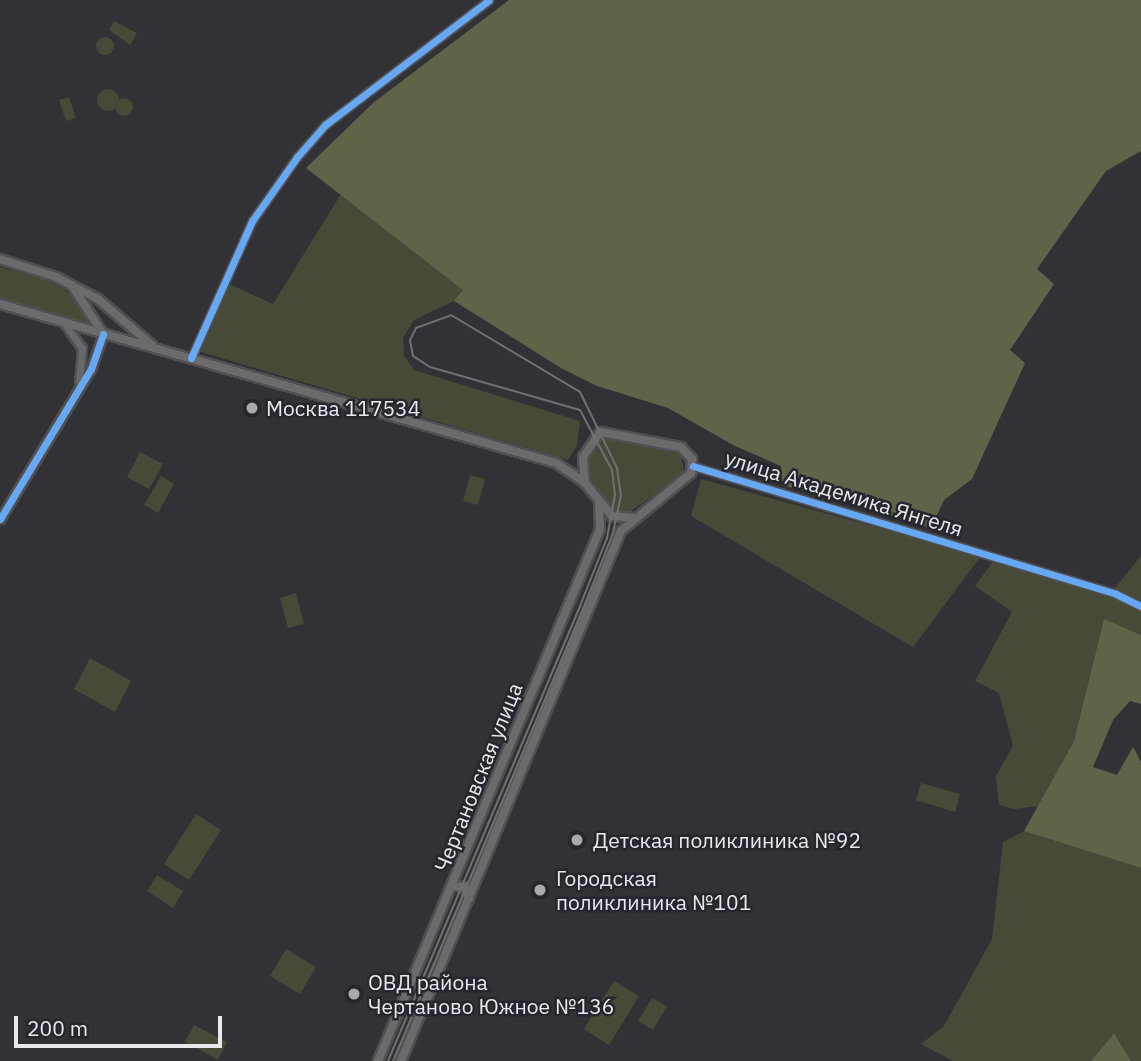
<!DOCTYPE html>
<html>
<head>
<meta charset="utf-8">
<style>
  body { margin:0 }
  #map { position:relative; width:1141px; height:1061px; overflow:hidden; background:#323236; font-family:"IBM Plex Sans",sans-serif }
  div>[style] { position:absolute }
  .green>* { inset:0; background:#474a37 }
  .round { border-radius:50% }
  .forest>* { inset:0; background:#5f6449 }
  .roads { filter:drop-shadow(2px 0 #505054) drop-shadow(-2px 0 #505054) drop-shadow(0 2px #505054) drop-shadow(0 -2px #505054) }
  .minor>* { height:5px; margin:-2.5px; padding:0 2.5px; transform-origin:2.5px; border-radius:2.5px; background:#67686b }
  .tertiary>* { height:7px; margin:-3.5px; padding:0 3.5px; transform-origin:3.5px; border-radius:3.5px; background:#67686b }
  .secondary>* { height:8px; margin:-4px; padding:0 4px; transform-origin:4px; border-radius:4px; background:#6d6a6b }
  .tram>* { height:2px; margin:-1px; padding:0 1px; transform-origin:1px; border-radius:1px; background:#707073 }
  .cycleway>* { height:7px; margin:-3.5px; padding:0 3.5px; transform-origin:3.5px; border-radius:3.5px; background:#66a8f1 }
  .dots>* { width:19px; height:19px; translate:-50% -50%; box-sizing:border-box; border:4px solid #26272e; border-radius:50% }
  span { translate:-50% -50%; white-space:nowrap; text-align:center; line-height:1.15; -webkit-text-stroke:5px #26272e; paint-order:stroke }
  .poi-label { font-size:21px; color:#e8e9ee }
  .left { translate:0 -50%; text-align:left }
  .street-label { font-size:21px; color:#e8e9ee }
  .scale { position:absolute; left:14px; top:1016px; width:208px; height:32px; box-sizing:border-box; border:4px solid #e8e9ee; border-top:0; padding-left:9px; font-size:21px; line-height:24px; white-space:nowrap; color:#e8e9ee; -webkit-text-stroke:5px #26272e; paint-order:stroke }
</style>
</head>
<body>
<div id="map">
  <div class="green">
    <i style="clip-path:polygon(114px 21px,137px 33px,130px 45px,109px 30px)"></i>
    <i class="round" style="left:96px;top:37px;width:18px;height:18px"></i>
    <i class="round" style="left:97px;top:89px;width:22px;height:22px"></i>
    <i style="clip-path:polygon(69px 97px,76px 118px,66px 121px,59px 100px)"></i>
    <i class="round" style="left:115px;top:98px;width:18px;height:18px"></i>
    <i style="clip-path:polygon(341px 194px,464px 290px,454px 301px,414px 320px,403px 338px,404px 356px,414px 370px,580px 421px,577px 445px,568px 460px,194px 350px,227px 283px,273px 304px)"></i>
    <i style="clip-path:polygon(0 267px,43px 278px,62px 288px,74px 298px,90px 327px,0 299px)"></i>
    <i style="clip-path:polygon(607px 436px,680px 454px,684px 468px,680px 477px,628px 513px,610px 508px,590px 477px,588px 460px)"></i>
    <i style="clip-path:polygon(140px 452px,163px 464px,149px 489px,127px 477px)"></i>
    <i style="clip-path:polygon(470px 475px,485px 479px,478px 505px,463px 501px)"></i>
    <i style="clip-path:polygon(161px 476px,174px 484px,158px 513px,144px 505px)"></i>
    <i style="clip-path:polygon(701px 479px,981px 556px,913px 647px,691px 516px)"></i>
    <i style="clip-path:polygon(1141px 556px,1141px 635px,1104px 620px,1074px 741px,1038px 806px,1014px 809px,999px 805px,996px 776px,1013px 746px,999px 693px,975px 681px,1012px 612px,975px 586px,994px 560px,1110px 594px)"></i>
    <i style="clip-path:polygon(296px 593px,304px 624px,288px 628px,280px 598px)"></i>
    <i style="clip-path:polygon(90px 658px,131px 681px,115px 712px,74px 689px)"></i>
    <i style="clip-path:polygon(921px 783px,960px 794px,955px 812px,916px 800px)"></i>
    <i style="clip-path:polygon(196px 814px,221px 830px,189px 880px,164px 864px)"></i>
    <i style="clip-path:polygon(1024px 831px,1141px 868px,1141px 1061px,1131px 1061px,1114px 1033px,1091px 1061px,953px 1061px,921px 1044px,944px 1026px,992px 939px,1003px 842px)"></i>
    <i style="clip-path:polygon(157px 875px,183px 891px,173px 908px,147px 891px)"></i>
    <i style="clip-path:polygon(286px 949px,316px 967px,300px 994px,270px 976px)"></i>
    <i style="clip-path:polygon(614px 981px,639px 996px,609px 1045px,584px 1029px)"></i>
    <i style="clip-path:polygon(652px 998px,667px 1006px,653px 1030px,638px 1021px)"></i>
    <i style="clip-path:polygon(194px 1025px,227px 1042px,218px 1060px,185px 1042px)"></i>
  </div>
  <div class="forest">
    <i style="clip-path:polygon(509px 0,1141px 0,1141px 151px,1106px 171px,1037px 269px,1054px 284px,1010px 350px,1025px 363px,972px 479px,944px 500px,931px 528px,868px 508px,865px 495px,844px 502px,782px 485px,781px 466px,735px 446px,668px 408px,597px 386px,561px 368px,454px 301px,463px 290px,306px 168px,373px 103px)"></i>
    <i style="clip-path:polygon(1104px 619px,1141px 635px,1141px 704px,1130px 701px,1113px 720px,1093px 767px,1117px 775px,1133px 747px,1141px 762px,1141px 868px,1024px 831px,1074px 741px)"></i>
    <i style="clip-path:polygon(1114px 1033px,1131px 1061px,1091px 1061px)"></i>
  </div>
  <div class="roads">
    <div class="minor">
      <i style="left:191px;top:358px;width:150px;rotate:-66deg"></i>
      <i style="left:252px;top:221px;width:78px;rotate:-54.9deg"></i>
      <i style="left:297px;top:157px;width:43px;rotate:-48.8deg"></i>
      <i style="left:325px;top:125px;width:206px;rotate:-37.3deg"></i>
      <i style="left:693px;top:466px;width:442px;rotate:16.8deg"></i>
      <i style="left:1116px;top:594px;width:28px;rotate:26deg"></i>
    </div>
    <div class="tertiary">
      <i style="left:65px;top:324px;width:29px;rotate:55deg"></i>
      <i style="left:82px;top:348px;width:33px;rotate:95deg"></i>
      <i style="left:0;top:519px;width:175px;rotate:-58.8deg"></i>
      <i style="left:91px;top:369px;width:37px;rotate:-71deg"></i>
    </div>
    <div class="secondary">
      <i style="left:0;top:259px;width:59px;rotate:17.8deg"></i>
      <i style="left:56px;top:277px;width:47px;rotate:27.6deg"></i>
      <i style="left:98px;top:299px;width:72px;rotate:40.5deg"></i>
      <i style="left:73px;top:287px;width:56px;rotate:57.4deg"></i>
      <i style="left:0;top:304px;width:578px;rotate:15.96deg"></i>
      <i style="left:556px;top:463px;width:32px;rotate:34deg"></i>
      <i style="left:452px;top:886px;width:13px;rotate:4deg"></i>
      <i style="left:465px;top:887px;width:12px;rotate:70deg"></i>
      <i style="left:378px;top:1061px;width:576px;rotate:-67.35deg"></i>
      <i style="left:600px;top:529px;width:25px;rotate:-92deg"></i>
      <i style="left:401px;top:1061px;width:574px;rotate:-67.46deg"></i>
      <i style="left:621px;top:531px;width:91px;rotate:-39.6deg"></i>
      <i style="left:691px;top:473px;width:14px;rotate:-86deg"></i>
      <i style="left:692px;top:459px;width:16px;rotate:-133deg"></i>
      <i style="left:681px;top:447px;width:82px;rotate:-169.5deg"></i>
      <i style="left:600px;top:432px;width:30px;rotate:124deg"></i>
      <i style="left:583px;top:457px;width:26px;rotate:86deg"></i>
      <i style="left:585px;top:483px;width:43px;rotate:50.7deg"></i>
      <i style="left:612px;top:516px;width:22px;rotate:5deg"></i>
    </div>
  </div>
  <div class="tram">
    <i style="left:388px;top:1061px;width:494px;rotate:-67.1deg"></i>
    <i style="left:580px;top:606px;width:73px;rotate:-68.3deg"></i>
    <i style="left:607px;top:538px;width:44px;rotate:-79.5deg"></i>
    <i style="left:615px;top:495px;width:25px;rotate:-97deg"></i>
    <i style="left:612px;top:470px;width:68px;rotate:-118.1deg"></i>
    <i style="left:580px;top:410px;width:156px;rotate:-164deg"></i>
    <i style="left:430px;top:367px;width:20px;rotate:-147deg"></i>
    <i style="left:413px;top:356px;width:16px;rotate:-101deg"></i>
    <i style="left:410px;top:340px;width:13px;rotate:-63deg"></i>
    <i style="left:416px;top:328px;width:37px;rotate:-20deg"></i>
    <i style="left:451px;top:315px;width:150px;rotate:30.8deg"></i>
    <i style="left:580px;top:392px;width:85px;rotate:64deg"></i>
    <i style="left:617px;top:468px;width:27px;rotate:82deg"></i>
    <i style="left:621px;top:495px;width:39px;rotate:102deg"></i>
    <i style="left:613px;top:533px;width:79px;rotate:111.4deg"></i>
    <i style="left:584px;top:607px;width:493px;rotate:112.8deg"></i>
  </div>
  <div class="cycleway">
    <i style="left:191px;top:358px;width:150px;rotate:-66deg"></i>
    <i style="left:252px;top:221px;width:78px;rotate:-54.9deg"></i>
    <i style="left:297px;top:157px;width:43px;rotate:-48.8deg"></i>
    <i style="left:325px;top:125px;width:206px;rotate:-37.3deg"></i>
    <i style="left:693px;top:466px;width:442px;rotate:16.8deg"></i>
    <i style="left:1116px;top:594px;width:28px;rotate:26deg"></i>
    <i style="left:0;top:519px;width:175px;rotate:-58.8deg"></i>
    <i style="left:91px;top:369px;width:37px;rotate:-71deg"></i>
  </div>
  <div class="dots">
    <i style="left:252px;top:408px;background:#a8a9ae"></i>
    <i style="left:577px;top:840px;background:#a8a9ae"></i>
    <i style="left:540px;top:890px;background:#a8a9ae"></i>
    <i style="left:354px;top:994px;background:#a8a9ae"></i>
  </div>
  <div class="poi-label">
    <span class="left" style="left:266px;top:408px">Москва 117534</span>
    <span class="left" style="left:593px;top:840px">Детская поликлиника №92</span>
    <span class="left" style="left:556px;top:890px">Городская<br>поликлиника №101</span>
    <span class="left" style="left:368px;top:994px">ОВД района<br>Чертаново Южное №136</span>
  </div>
  <div class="street-label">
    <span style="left:844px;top:493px;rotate:17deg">улица Академика Янгеля</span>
    <span style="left:478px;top:777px;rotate:-68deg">Чертановская улица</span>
  </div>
  <div class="scale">200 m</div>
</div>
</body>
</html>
